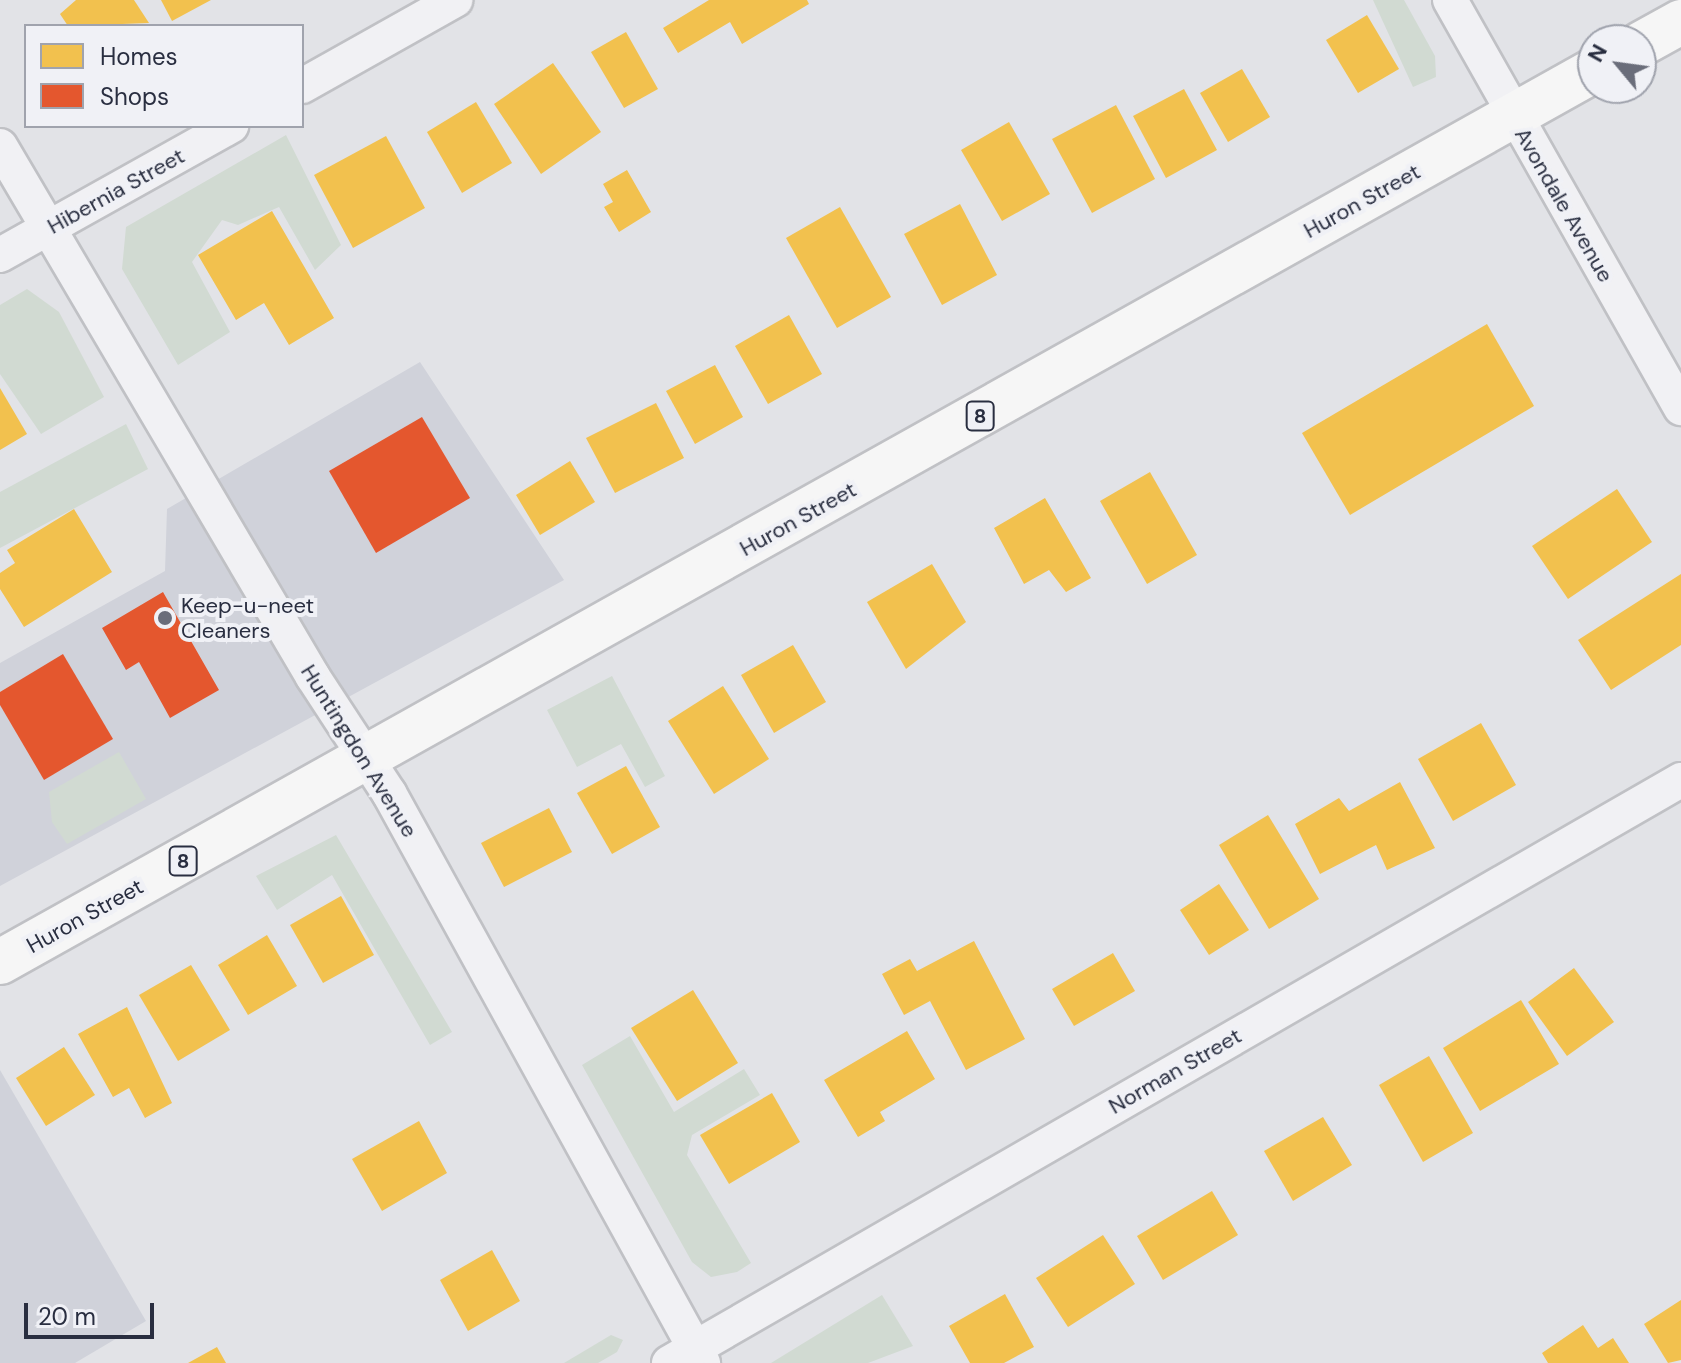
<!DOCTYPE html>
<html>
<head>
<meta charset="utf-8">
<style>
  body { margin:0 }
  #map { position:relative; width:1681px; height:1363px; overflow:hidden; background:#e2e3e7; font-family:"DM Sans",sans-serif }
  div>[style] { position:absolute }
  .built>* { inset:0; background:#d0d2da }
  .green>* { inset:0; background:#d1dad2 }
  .homes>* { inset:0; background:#f2c14e }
  .shops>* { inset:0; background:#e4572e }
  .roads { filter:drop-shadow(2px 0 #c0c1c5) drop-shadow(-2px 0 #c0c1c5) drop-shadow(0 2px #c0c1c5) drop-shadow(0 -2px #c0c1c5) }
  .street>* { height:34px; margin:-17px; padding:0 17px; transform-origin:17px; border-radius:17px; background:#f1f1f4 }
  .primary>* { height:44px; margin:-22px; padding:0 22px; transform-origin:22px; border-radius:22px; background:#f6f6f6 }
  .dots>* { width:22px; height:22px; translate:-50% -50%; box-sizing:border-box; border:4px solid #f0f1f6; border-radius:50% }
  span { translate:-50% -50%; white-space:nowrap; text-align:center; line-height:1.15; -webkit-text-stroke:8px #f0f1f6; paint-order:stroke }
  .shield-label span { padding:2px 6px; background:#f0f1f6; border:2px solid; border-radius:6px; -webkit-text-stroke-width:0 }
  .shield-label { font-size:20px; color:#292e40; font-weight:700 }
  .street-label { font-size:22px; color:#292e40 }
  .poi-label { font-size:22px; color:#292e40 }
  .left { translate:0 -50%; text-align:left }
  .legend { position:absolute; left:24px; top:24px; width:280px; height:104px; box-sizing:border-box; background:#f0f1f6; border:2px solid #a0a3ad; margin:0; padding:10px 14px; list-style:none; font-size:24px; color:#292e40 }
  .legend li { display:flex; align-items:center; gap:16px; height:40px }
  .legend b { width:40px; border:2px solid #a0a3ad }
  .north { position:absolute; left:1577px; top:24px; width:80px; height:80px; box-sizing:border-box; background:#f0f1f6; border:2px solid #a0a3ad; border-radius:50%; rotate:299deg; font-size:22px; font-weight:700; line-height:32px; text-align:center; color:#292e40 }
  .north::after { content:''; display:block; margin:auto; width:28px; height:36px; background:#6a6d7a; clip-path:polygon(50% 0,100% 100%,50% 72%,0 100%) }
  .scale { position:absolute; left:24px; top:1303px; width:130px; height:36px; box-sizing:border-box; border:4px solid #292e40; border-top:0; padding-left:10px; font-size:24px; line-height:28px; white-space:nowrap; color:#292e40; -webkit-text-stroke:6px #f0f1f6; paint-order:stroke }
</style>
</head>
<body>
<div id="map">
  <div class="built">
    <i style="clip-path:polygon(420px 362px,564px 580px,0 886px,0 663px,165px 571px,167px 509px)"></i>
    <i style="clip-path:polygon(0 1070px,146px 1321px,75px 1363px,0 1363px)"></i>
  </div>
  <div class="green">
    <i style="clip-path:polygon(1373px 0,1404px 0,1435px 56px,1436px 77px,1413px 87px)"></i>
    <i style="clip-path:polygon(286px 135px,341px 245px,315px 270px,279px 207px,238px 225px,222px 220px,192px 262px,230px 332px,178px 365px,122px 269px,126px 227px)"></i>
    <i style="clip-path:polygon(27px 289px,59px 312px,104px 397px,41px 434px,0 374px,0 305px)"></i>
    <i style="clip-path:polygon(126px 424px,148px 469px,0 548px,0 492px)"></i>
    <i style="clip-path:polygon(612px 676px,665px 776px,645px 787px,621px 744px,577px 767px,547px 710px)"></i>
    <i style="clip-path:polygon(119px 752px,146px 799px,67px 844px,52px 822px,49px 792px)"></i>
    <i style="clip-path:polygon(336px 835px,452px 1032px,430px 1045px,332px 875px,277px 910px,256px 876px)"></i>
    <i style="clip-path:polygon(630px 1036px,674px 1112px,744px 1069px,760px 1095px,692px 1135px,687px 1155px,751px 1263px,737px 1272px,711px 1277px,692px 1262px,582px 1065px)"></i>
    <i style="clip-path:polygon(882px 1295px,913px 1346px,868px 1363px,771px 1363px)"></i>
    <i style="clip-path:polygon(611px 1335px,623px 1340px,617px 1352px,598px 1363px,564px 1363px)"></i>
  </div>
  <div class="homes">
    <i style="clip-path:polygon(76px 0,134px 0,149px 23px,68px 26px,60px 14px)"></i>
    <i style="clip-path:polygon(161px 0,211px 0,172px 21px)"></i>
    <i style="clip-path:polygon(709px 0,807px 0,809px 4px,742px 44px,730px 22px,678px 53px,663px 28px)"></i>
    <i style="clip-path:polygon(1367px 15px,1399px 69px,1358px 93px,1326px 40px)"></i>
    <i style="clip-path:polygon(626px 32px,658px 89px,624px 108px,591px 52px)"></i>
    <i style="clip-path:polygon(553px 63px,601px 132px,541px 174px,494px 104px)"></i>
    <i style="clip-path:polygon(1242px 69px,1270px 117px,1228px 142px,1200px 93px)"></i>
    <i style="clip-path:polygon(1184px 89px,1217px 150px,1166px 178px,1133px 116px)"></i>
    <i style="clip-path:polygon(476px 102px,512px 163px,462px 193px,427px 132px)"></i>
    <i style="clip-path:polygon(1116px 105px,1155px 179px,1092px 213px,1052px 139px)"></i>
    <i style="clip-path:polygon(1009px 122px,1050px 194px,1002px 221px,961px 150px)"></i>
    <i style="clip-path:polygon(386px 136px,425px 208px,353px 248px,314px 175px)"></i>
    <i style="clip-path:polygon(627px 170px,651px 212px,619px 232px,604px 207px,613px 202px,603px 184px)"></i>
    <i style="clip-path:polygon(960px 204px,997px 275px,942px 305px,904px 234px)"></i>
    <i style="clip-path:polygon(840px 207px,891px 297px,837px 328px,786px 238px)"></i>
    <i style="clip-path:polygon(272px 211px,334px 318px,289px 345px,264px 303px,236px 320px,198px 255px)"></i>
    <i style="clip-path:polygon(789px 315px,822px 374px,768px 404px,735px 346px)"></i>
    <i style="clip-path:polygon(1487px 324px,1534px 406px,1350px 515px,1302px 433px)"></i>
    <i style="clip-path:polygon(715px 365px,743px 417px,695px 444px,666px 391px)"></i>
    <i style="clip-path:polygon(0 388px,27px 434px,0 450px)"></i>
    <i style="clip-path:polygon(656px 403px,684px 458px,615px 493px,586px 438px)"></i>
    <i style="clip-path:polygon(570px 461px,595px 502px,540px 535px,516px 495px)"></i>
    <i style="clip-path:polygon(1150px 472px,1197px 555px,1147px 584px,1100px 501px)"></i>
    <i style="clip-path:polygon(1617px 489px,1652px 542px,1568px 599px,1532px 546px)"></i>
    <i style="clip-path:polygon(1045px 498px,1091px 578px,1066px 592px,1049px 570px,1024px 584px,994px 528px)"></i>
    <i style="clip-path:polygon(74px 509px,112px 572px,24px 627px,0 589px,0 573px,15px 563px,7px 550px)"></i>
    <i style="clip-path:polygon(932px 564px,966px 622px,906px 669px,867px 602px)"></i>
    <i style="clip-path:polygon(1681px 574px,1681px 645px,1611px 690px,1578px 640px)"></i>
    <i style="clip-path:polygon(793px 645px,826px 702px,774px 733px,741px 675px)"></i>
    <i style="clip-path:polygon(723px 686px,769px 759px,714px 794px,668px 721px)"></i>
    <i style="clip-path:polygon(1481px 723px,1516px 785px,1453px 821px,1418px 759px)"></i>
    <i style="clip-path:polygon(626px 766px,660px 827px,612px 854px,577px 793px)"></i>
    <i style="clip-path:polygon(1400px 782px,1435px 848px,1387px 870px,1376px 845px,1320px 874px,1295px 824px,1339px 798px,1349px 811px)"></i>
    <i style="clip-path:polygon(549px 808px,572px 852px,504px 887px,481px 843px)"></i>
    <i style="clip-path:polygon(1268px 815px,1319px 899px,1269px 929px,1219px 845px)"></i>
    <i style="clip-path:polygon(1219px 884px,1249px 930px,1209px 955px,1180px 910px)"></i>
    <i style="clip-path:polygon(341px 896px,374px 955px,323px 983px,290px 925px)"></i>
    <i style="clip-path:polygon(267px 935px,297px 986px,248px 1015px,218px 965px)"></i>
    <i style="clip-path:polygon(974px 941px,1025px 1039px,966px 1070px,930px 1001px,904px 1015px,882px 974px,910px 959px,917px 971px)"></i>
    <i style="clip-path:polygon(1113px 953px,1135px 991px,1074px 1026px,1052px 989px)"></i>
    <i style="clip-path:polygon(191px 965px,230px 1030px,178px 1061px,139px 995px)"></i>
    <i style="clip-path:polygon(1574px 968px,1614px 1022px,1567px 1056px,1528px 1002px)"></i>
    <i style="clip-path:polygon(693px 990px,738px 1063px,677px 1101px,631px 1028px)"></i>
    <i style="clip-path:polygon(1521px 1000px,1559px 1064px,1480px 1111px,1443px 1048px)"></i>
    <i style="clip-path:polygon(127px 1007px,172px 1103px,145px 1118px,129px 1088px,113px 1097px,78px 1034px)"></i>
    <i style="clip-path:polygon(907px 1031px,935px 1079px,880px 1112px,885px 1121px,858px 1137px,824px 1080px)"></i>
    <i style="clip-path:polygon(64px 1047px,95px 1095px,46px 1126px,16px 1078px)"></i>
    <i style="clip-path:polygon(1429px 1056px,1473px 1133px,1423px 1162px,1379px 1085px)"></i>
    <i style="clip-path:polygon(772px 1093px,800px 1142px,729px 1184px,700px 1135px)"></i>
    <i style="clip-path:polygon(1323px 1117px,1352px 1165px,1293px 1201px,1264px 1151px)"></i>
    <i style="clip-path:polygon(419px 1121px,447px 1173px,382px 1211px,352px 1159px)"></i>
    <i style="clip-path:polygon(1212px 1191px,1238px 1235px,1163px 1280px,1137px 1236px)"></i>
    <i style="clip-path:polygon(1103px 1235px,1135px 1284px,1068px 1327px,1036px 1278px)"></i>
    <i style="clip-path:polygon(492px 1250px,520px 1301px,468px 1331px,440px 1280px)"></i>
    <i style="clip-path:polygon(1005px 1294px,1034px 1347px,1004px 1363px,970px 1363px,949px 1326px)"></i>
    <i style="clip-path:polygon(1681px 1300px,1681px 1360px,1668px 1363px,1644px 1324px)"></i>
    <i style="clip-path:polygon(1583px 1325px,1598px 1348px,1613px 1338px,1629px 1363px,1548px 1363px,1542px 1353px)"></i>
    <i style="clip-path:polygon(217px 1347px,226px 1363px,188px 1363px)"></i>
  </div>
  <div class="shops">
    <i style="clip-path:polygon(422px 417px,470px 498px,376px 553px,329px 471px)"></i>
    <i style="clip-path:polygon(163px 592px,219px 690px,170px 718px,139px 662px,126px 670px,102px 628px)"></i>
    <i style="clip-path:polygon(63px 654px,113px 739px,44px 780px,0 705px,0 692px)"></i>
  </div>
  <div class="roads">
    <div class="street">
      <i style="left:1450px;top:0;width:469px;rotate:60.5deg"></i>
      <i style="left:302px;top:86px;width:176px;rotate:-29.3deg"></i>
      <i style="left:0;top:146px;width:616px;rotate:59.48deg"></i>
      <i style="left:313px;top:677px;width:139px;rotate:56.8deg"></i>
      <i style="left:389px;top:793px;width:651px;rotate:61.15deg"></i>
      <i style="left:0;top:255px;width:265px;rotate:-29.2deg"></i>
      <i style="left:669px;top:1363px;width:1168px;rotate:-29.95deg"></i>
    </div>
    <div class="primary">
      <i style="left:1641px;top:44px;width:46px;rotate:-28.8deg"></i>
      <i style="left:0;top:962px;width:1825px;rotate:-29.22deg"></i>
    </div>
  </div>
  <div class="dots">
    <i style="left:165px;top:618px;background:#6a6d7a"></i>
  </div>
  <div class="shield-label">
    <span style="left:980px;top:416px">8</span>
    <span style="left:183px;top:861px">8</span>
  </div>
  <div class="street-label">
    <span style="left:116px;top:191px;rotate:-29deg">Hibernia Street</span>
    <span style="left:1362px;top:201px;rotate:-29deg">Huron Street</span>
    <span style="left:1564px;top:205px;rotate:60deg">Avondale Avenue</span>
    <span style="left:798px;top:519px;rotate:-29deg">Huron Street</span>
    <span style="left:359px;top:751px;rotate:58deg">Huntingdon Avenue</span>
    <span style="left:85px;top:916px;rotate:-29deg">Huron Street</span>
    <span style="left:1175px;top:1071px;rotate:-30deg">Norman Street</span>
  </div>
  <div class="poi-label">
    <span class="left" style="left:181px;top:618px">Keep-u-neet<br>Cleaners</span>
  </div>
  <ul class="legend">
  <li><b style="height:22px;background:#f2c14e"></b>Homes</li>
  <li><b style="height:22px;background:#e4572e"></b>Shops</li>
  </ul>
  <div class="north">N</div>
  <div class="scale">20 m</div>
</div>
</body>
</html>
